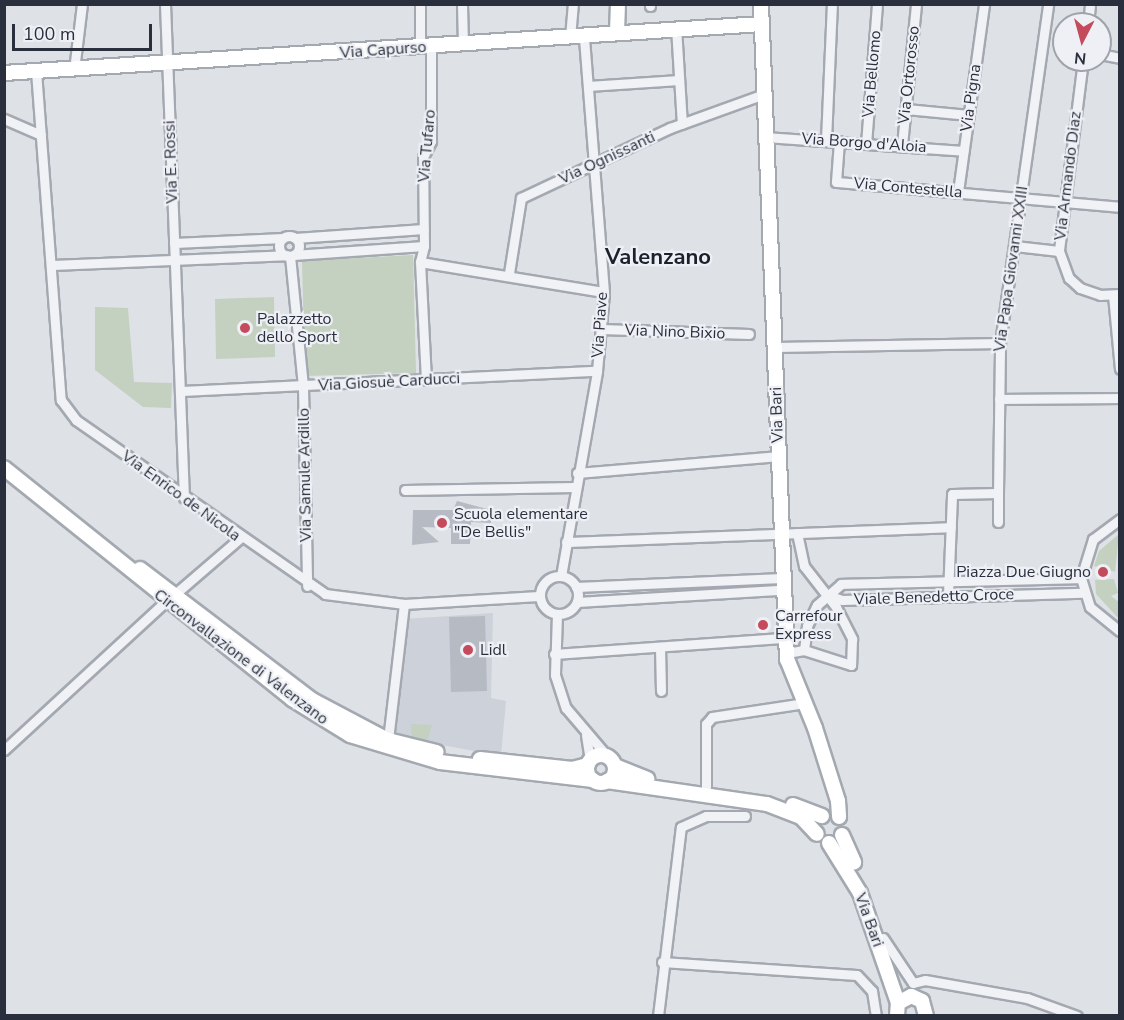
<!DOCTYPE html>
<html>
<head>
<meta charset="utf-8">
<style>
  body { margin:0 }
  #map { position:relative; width:1124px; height:1020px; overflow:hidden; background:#dee2e7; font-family:"Nunito Sans",sans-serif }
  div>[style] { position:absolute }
  .built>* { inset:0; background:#cdd1d9 }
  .green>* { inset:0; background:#c4d0c0 }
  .building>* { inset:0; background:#b6bbc3 }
  .roads { filter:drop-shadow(2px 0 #a4a9b1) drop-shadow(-2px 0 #a4a9b1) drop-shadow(0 2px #a4a9b1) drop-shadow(0 -2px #a4a9b1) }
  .street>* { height:9px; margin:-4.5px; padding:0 4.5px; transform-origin:4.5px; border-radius:4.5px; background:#f1f2f5 }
  .street>.ring { margin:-4.5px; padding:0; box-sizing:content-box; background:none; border:9px solid #f1f2f5; border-radius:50% }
  .secondary>* { height:14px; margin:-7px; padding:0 7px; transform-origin:7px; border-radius:7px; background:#fff }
  .secondary>.ring { margin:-7px; padding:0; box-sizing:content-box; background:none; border:14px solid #fff; border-radius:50% }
  .dots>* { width:16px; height:16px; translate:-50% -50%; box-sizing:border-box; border:3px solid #eef0f5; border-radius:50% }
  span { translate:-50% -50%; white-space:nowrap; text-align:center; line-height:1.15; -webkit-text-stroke:4.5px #eef0f5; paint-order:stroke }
  .street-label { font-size:16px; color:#292f3d }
  .poi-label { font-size:16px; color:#292f3d }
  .left { translate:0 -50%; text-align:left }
  .right { translate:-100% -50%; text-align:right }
  .district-label { font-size:22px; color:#1b212d; font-weight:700 }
  .frame { position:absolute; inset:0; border:6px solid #292f3d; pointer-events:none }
  .north { position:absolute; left:1052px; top:12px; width:60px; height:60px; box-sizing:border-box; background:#eef0f5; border:2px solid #9fa3ab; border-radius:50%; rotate:186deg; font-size:16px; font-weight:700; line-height:24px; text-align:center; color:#292f3d }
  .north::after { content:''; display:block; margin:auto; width:21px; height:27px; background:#c44b5b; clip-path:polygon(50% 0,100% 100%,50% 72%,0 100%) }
  .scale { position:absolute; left:12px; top:24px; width:140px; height:27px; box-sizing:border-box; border:3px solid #292f3d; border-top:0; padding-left:8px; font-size:18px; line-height:21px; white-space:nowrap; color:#292f3d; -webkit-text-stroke:4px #eef0f5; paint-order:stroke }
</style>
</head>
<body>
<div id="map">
  <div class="built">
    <i style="clip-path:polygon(493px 613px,491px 698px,506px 701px,501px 756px,393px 736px,405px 619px)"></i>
  </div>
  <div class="green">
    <i style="clip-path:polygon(413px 255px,416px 373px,305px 376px,302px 261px)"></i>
    <i style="clip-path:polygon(274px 297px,275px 357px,216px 359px,215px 299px)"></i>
    <i style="clip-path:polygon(95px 307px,128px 308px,134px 382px,172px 383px,171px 408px,143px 407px,95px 370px)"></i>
    <i style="clip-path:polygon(1119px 534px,1115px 572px,1094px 566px,1099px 551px)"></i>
    <i style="clip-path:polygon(1114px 579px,1118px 593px,1111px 596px,1119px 602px,1119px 619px,1096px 594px,1095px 580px)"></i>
    <i style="clip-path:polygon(411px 724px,432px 725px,427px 742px,412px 739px)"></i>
  </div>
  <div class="building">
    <i style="clip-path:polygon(457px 501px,491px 510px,491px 523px,471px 522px,470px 544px,451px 544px,451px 528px,422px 527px,439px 542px,412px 545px,413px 510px,453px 510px)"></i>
    <i style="clip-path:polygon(485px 616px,487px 691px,451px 692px,449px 617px)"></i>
  </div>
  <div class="roads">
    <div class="street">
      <i style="left:165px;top:4px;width:494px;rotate:87.8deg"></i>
      <i style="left:420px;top:4px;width:44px;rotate:90deg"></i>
      <i style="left:462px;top:4px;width:41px;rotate:88.6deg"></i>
      <i style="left:650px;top:6px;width:2px;rotate:-90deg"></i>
      <i style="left:1088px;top:24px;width:20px;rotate:-84deg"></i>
      <i style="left:676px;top:27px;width:97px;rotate:86.5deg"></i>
      <i style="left:570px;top:37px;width:33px;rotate:-85deg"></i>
      <i style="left:1100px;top:54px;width:20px;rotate:11deg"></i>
      <i style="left:1083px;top:60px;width:193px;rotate:97.2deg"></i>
      <i style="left:1059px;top:251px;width:29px;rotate:70deg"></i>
      <i style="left:1069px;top:278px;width:15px;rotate:42deg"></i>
      <i style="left:1080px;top:288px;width:21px;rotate:19deg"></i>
      <i style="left:1100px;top:295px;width:20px;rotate:-3deg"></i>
      <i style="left:74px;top:70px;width:66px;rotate:-83.1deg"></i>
      <i style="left:36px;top:71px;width:330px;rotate:85.7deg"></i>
      <i style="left:61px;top:400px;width:25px;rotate:53deg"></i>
      <i style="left:76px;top:420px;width:304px;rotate:34.9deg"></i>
      <i style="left:325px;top:594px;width:80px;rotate:7.2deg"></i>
      <i style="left:404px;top:604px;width:135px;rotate:-3.4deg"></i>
      <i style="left:588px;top:86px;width:91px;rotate:-3.8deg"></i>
      <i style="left:906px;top:109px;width:63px;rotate:5.4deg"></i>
      <i style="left:4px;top:119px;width:40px;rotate:23.4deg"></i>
      <i style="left:765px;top:137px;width:199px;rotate:4deg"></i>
      <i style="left:826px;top:140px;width:136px;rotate:-87.5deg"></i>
      <i style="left:839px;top:141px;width:41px;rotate:94.2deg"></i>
      <i style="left:836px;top:182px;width:285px;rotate:5deg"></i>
      <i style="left:866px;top:144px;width:140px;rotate:-85.5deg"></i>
      <i style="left:902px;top:145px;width:142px;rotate:-84.3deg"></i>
      <i style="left:958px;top:192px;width:190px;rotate:-82.1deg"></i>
      <i class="ring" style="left:279px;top:236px;width:11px;height:11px"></i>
      <i style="left:295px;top:238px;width:129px;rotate:-4deg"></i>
      <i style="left:174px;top:243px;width:109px;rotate:-2.6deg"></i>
      <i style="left:1015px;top:246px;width:44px;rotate:6.5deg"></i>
      <i style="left:293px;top:255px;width:131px;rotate:-3.9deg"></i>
      <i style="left:290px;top:256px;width:132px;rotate:84.3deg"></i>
      <i style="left:303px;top:387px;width:199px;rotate:88.8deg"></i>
      <i style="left:420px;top:262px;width:186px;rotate:9.3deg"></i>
      <i style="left:51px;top:265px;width:236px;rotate:-2.4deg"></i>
      <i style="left:509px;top:273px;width:76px;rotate:-80.9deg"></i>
      <i style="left:521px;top:198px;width:165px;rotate:-25.2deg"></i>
      <i style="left:670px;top:128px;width:100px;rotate:-19.9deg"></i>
      <i style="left:1113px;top:295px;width:74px;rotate:84.6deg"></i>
      <i style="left:601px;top:329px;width:148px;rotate:1.9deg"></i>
      <i style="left:775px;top:347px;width:225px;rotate:-1deg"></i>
      <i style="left:426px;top:380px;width:118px;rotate:-92.9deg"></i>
      <i style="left:420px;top:262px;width:16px;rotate:-76deg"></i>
      <i style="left:424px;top:246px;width:89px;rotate:-90.6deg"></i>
      <i style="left:423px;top:157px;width:18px;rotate:-63deg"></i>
      <i style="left:431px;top:141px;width:94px;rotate:-90deg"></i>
      <i style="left:181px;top:391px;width:416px;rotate:-2.8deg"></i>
      <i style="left:999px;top:399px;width:121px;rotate:-0.5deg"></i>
      <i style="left:577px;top:473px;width:203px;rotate:-4.8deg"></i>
      <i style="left:405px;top:490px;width:169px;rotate:-1deg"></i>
      <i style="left:998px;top:493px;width:29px;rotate:90deg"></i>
      <i style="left:1120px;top:519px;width:34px;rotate:143deg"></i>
      <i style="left:1093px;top:539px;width:41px;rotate:107.1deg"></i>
      <i style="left:1081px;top:578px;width:30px;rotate:73deg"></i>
      <i style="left:1090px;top:607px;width:38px;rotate:39deg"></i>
      <i style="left:797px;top:533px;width:34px;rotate:78deg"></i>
      <i style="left:804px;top:566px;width:52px;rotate:52deg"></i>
      <i style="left:836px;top:607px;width:36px;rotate:63deg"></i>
      <i style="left:852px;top:639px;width:26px;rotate:92deg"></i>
      <i style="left:851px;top:665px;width:49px;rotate:-162.3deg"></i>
      <i style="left:566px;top:542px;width:385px;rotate:-2.2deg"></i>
      <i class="ring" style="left:540px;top:576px;width:29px;height:29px"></i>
      <i style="left:561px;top:576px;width:208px;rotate:-80deg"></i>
      <i style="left:597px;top:371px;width:79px;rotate:-84.9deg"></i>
      <i style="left:604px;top:292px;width:257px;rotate:-94.5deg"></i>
      <i style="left:576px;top:587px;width:206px;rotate:-2.5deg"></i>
      <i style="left:175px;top:594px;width:86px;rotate:-40.7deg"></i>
      <i style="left:827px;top:595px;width:16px;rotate:18deg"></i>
      <i style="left:842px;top:600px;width:241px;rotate:-1.7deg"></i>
      <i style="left:948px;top:595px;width:101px;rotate:-87.7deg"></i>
      <i style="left:952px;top:494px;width:46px;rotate:-1.2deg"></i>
      <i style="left:998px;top:493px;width:150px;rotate:-89.2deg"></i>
      <i style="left:1000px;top:343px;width:342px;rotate:-81.9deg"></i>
      <i style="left:577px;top:602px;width:205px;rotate:-3.4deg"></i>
      <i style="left:557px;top:614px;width:61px;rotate:91.9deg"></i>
      <i style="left:555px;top:675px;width:35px;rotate:72deg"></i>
      <i style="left:566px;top:708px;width:63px;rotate:49.5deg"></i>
      <i style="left:660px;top:647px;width:44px;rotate:88.7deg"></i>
      <i style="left:787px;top:653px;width:17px;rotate:-10deg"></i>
      <i style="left:804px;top:650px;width:24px;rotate:-83deg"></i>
      <i style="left:807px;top:626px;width:23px;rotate:-65deg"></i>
      <i style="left:817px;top:605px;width:32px;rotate:-41deg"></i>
      <i style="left:841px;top:584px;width:240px;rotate:-1.4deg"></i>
      <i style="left:554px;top:654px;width:232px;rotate:-4deg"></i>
      <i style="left:586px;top:735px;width:26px;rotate:81deg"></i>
      <i style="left:388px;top:740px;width:137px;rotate:-83.3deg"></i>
      <i style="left:4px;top:750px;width:220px;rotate:-42.6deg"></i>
      <i style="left:706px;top:787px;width:63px;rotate:-90deg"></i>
      <i style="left:706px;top:724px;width:9px;rotate:-49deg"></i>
      <i style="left:712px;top:717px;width:94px;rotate:-8.6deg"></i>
      <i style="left:883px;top:938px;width:54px;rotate:56.3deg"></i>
      <i style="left:662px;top:962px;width:195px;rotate:3.8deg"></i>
      <i style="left:857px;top:975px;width:22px;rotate:47deg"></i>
      <i style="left:872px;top:991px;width:25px;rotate:81deg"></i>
      <i style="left:913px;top:983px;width:12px;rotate:-14deg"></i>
      <i style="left:925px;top:980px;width:104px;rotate:10deg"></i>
      <i style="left:1027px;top:998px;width:53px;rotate:19.8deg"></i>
      <i style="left:658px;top:1016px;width:190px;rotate:-83.1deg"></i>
      <i style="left:681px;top:827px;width:27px;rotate:-24deg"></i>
      <i style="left:706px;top:816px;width:39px"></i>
    </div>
    <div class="secondary">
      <i style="left:761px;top:4px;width:656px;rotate:87.73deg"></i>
      <i style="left:787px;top:659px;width:74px;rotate:67.9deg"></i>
      <i style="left:815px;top:728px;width:77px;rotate:72.5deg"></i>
      <i style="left:838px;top:801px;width:16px;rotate:86deg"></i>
      <i style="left:617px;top:32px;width:28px;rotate:-88deg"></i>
      <i style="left:4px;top:73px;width:759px;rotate:-3.7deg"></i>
      <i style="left:4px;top:468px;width:369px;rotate:38.7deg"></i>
      <i style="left:292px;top:699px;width:68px;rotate:31.8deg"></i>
      <i style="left:350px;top:735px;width:94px;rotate:16.7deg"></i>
      <i style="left:440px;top:762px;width:154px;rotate:6.7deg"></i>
      <i style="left:140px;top:569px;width:216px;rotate:37.3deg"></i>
      <i style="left:312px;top:700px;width:86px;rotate:27.8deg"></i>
      <i style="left:388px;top:740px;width:50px;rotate:13.8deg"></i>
      <i class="ring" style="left:587px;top:755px;width:14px;height:14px"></i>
      <i style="left:480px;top:759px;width:93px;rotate:6.2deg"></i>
      <i style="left:572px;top:769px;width:16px;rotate:-14deg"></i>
      <i style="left:615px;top:766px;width:35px;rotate:22deg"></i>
      <i style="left:607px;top:781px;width:162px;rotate:8.2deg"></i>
      <i style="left:767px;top:804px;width:36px;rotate:21deg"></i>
      <i style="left:801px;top:817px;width:23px;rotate:47deg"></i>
      <i style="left:793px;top:805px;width:31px;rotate:21deg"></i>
      <i style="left:842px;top:835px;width:30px;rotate:66deg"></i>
      <i style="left:829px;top:843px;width:59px;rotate:58.2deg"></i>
      <i style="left:860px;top:893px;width:116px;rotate:70.9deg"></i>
      <i style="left:897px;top:1016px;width:13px;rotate:-86deg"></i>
      <i style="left:898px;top:1003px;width:15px;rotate:-28deg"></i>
      <i style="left:911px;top:996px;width:12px;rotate:24deg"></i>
      <i style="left:922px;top:1001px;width:16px;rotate:75deg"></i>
    </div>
  </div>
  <div class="dots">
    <i style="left:245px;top:328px;background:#c44b5b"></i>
    <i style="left:442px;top:523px;background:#c44b5b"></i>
    <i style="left:1103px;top:572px;background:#c44b5b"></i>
    <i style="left:763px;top:625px;background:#c44b5b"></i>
    <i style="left:468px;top:650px;background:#c44b5b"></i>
  </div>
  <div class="street-label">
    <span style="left:383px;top:50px;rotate:-4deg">Via Capurso</span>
    <span style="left:872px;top:74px;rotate:-85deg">Via Bellomo</span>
    <span style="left:909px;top:75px;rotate:-84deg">Via Ortorosso</span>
    <span style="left:971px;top:98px;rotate:-82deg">Via Pigna</span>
    <span style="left:864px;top:143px;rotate:4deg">Via Borgo d'Aloia</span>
    <span style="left:427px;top:146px;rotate:-85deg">Via Tufaro</span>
    <span style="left:607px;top:158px;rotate:-25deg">Via Ognissanti</span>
    <span style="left:171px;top:162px;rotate:-92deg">Via E. Rossi</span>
    <span style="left:1068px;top:176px;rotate:-83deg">Via Armando Diaz</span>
    <span style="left:908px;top:188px;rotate:5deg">Via Contestella</span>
    <span style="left:1011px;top:269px;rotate:-82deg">Via Papa Giovanni XXIII</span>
    <span style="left:600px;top:325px;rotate:-86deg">Via Piave</span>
    <span style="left:675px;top:332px;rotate:2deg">Via Nino Bixio</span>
    <span style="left:389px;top:382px;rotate:-3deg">Via Giosuè Carducci</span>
    <span style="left:777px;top:415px;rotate:-92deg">Via Bari</span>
    <span style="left:305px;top:475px;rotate:-91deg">Via Samule Ardillo</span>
    <span style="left:181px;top:496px;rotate:36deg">Via Enrico de Nicola</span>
    <span style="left:934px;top:597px;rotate:-2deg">Viale Benedetto Croce</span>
    <span style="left:241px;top:657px;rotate:37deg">Circonvallazione di Valenzano</span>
    <span style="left:869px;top:920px;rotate:70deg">Via Bari</span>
  </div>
  <div class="poi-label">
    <span class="left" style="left:257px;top:328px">Palazzetto<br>dello Sport</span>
    <span class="left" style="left:454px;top:523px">Scuola elementare<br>"De Bellis"</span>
    <span class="right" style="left:1091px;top:572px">Piazza Due Giugno</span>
    <span class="left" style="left:775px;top:625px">Carrefour<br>Express</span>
    <span class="left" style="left:480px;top:650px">Lidl</span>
  </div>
  <div class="district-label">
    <span style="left:658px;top:258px">Valenzano</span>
  </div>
  <div class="frame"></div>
  <div class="north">N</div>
  <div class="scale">100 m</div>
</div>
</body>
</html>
